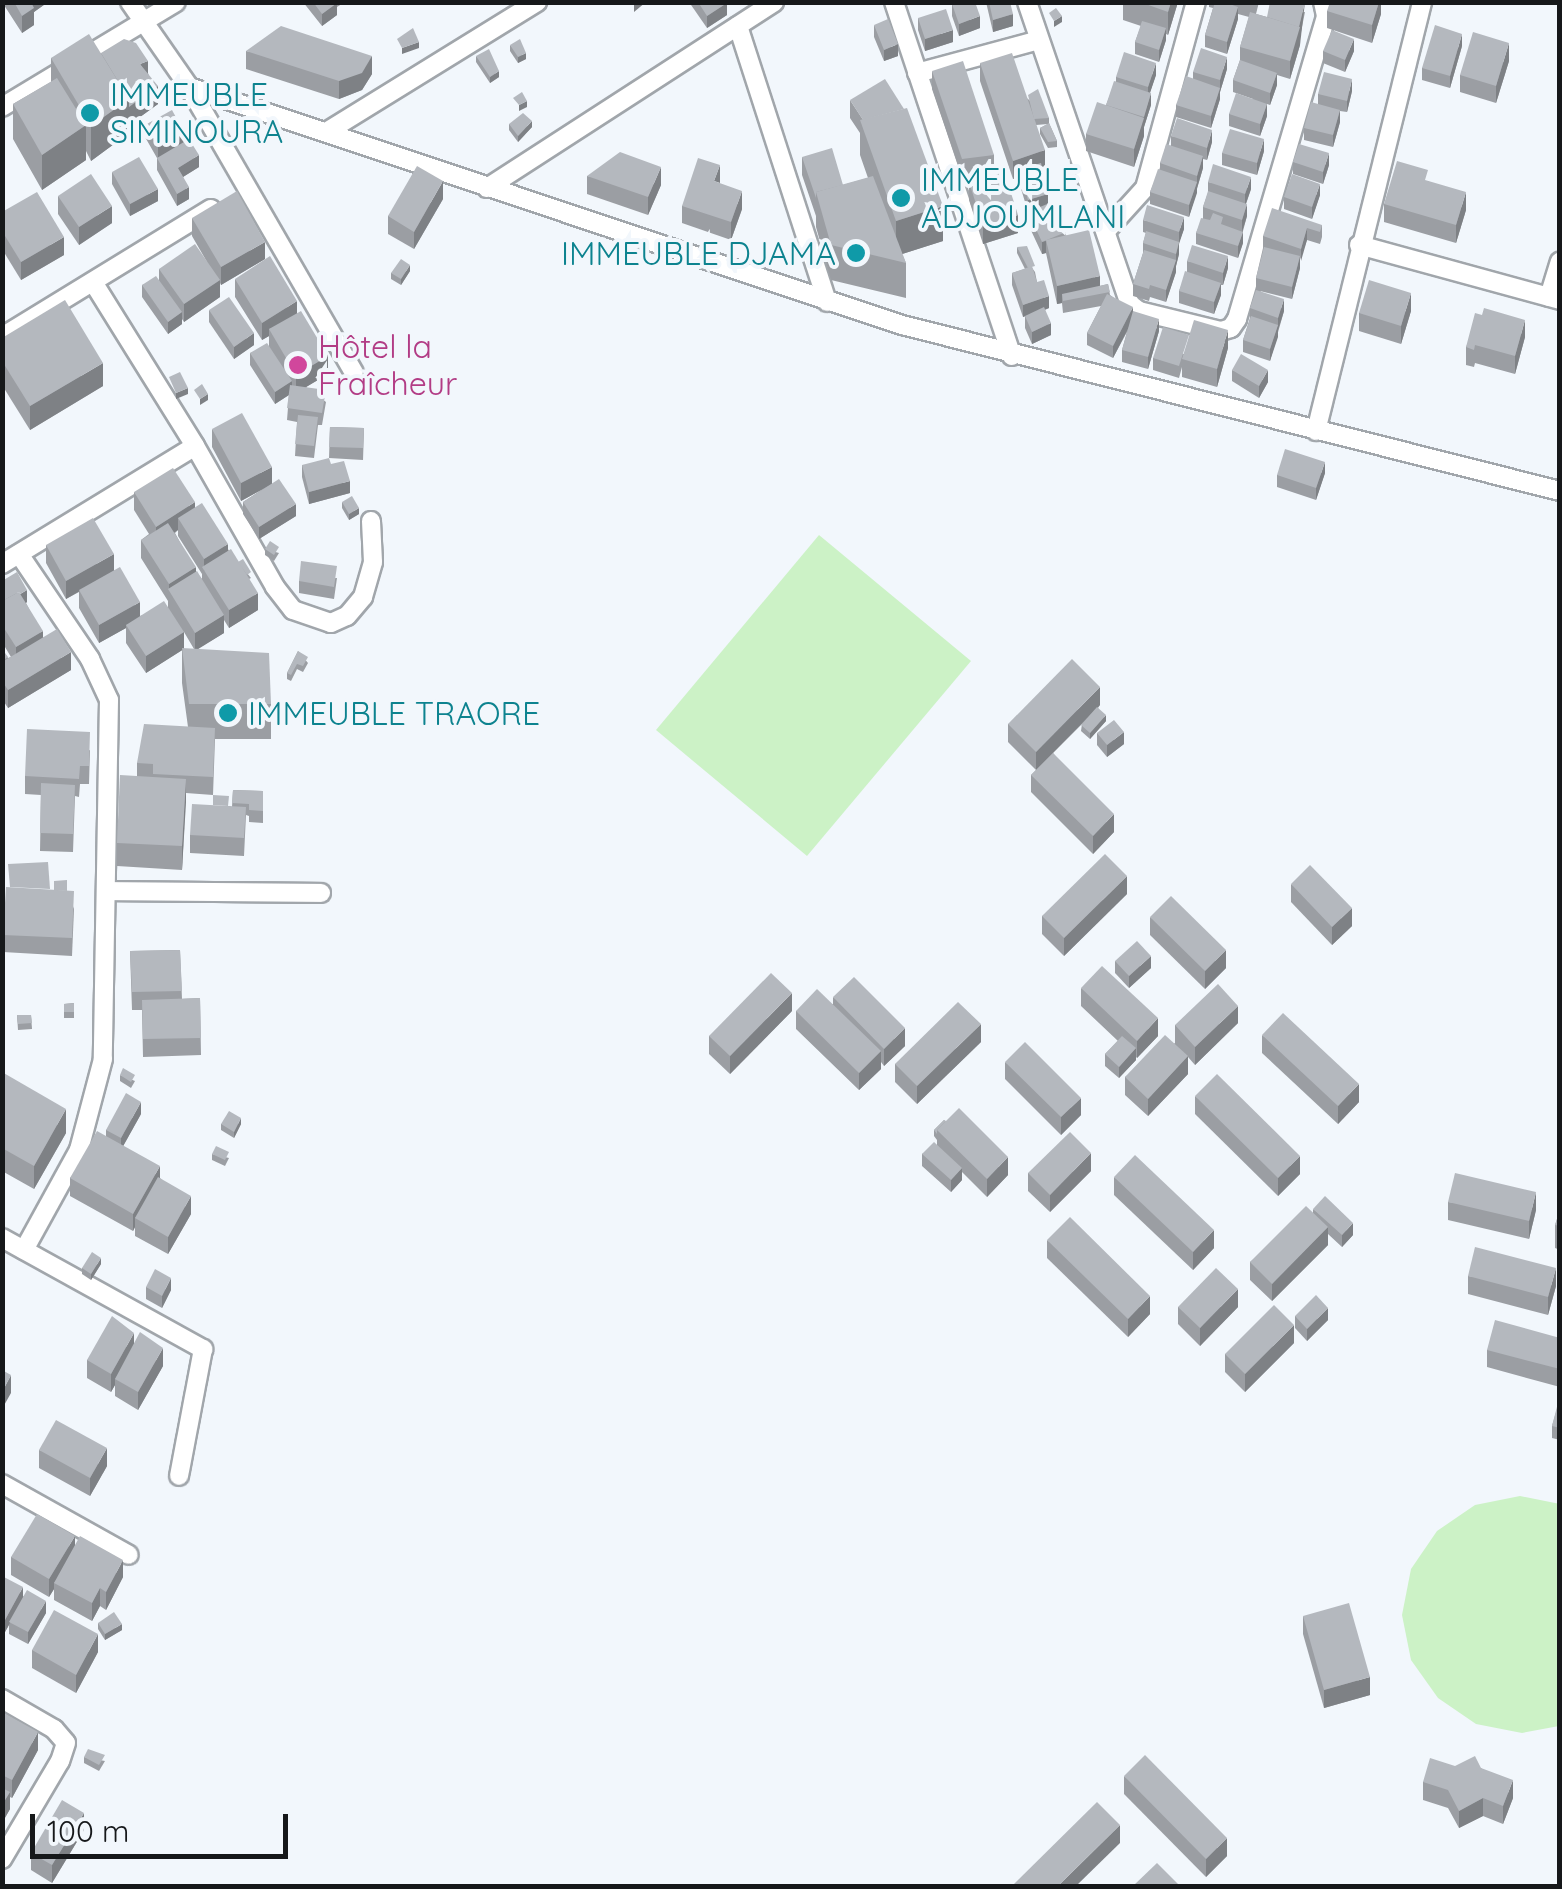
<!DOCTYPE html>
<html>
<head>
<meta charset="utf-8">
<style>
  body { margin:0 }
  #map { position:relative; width:1562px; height:1889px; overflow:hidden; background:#f2f7fc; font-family:Quicksand,sans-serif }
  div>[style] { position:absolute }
  .green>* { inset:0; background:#ccf2c6 }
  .roads { filter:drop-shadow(2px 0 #a1a6ab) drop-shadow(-2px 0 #a1a6ab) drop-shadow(0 2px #a1a6ab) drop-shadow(0 -2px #a1a6ab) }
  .minor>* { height:18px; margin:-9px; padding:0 9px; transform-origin:9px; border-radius:9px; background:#fff }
  .wall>* { inset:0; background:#9b9ea3 }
  .shaded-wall>* { inset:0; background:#7e8185 }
  .building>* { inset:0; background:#b4b8be }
  .dots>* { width:28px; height:28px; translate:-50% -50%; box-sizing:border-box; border:5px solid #f2f7fc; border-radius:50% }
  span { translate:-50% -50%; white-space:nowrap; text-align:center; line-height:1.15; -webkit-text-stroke:8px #f2f7fc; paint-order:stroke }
  .culture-label { font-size:32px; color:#0d838f }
  .left { translate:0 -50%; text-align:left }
  .right { translate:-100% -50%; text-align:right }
  .hotel-label { font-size:32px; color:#b23c85 }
  .frame { position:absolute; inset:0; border:5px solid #16181a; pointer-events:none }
  .scale { position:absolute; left:30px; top:1814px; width:258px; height:45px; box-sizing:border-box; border:5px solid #16181a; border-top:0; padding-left:12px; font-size:30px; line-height:35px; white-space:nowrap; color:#16181a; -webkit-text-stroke:8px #f2f7fc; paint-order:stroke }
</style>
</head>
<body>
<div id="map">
  <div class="green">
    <i style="clip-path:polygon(819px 535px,971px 661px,807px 856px,656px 730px)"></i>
    <i style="clip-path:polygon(1520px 1496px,1560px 1504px,1559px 1726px,1522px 1733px,1476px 1724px,1438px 1698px,1411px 1660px,1402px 1615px,1411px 1569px,1437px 1531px,1475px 1505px)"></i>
  </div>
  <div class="roads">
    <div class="minor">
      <i style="left:130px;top:2px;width:103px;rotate:55.2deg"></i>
      <i style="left:189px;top:87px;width:330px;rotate:60deg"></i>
      <i style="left:894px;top:2px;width:373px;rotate:71.6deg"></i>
      <i style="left:1027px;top:2px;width:319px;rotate:71.2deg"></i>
      <i style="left:1130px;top:304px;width:11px;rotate:38deg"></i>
      <i style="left:1139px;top:311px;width:84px;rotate:13.7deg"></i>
      <i style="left:1221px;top:331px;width:10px;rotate:-17deg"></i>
      <i style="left:1231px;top:328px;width:11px;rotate:-56deg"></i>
      <i style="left:1237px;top:319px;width:316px;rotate:-73.6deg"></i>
      <i style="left:1326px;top:16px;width:14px;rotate:-102deg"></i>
      <i style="left:738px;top:26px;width:290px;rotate:72.1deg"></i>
      <i style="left:917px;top:73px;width:126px;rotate:-15.1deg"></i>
      <i style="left:189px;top:87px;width:752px;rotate:18.46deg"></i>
      <i style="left:902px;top:325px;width:679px;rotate:14.16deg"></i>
      <i style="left:2px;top:107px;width:203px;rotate:-31.1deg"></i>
      <i style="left:328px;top:131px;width:246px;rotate:-31.7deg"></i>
      <i style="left:487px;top:188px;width:342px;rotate:-32.9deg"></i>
      <i style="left:1106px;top:231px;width:58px;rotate:-47.8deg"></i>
      <i style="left:1145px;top:188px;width:193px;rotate:-74.7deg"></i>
      <i style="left:1359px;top:245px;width:208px;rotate:15.3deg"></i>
      <i style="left:93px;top:282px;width:193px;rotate:58.1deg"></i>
      <i style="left:195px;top:446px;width:162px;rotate:60.4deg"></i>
      <i style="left:275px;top:587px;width:29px;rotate:52deg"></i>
      <i style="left:293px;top:610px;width:40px;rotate:18.9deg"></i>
      <i style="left:331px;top:623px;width:17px;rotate:-24deg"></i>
      <i style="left:347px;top:616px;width:25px;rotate:-50deg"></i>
      <i style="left:363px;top:597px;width:36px;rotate:-74deg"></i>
      <i style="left:373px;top:562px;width:41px;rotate:-92.8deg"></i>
      <i style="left:1549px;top:297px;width:37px;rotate:-73deg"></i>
      <i style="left:2px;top:337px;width:245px;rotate:-31.5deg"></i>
      <i style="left:1316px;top:431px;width:442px;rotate:-76.1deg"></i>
      <i style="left:19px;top:554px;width:127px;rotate:55.9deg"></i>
      <i style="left:90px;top:659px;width:45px;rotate:65.1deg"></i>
      <i style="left:109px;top:700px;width:359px;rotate:91deg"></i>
      <i style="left:103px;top:1059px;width:94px;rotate:104.8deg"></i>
      <i style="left:79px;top:1150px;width:114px;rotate:118.8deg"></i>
      <i style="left:2px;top:564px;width:226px;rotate:-31.4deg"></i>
      <i style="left:107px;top:891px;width:214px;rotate:0.5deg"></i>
      <i style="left:2px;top:1238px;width:230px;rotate:28.9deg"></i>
      <i style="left:203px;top:1349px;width:129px;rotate:100.7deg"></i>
      <i style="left:2px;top:1484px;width:145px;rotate:29.2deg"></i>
      <i style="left:2px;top:1699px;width:60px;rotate:30deg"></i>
      <i style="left:54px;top:1729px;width:18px;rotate:49deg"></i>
      <i style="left:66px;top:1743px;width:19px;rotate:108deg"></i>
      <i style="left:60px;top:1761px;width:114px;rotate:120.6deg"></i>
    </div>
  </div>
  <div class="wall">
    <i style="clip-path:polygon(2px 2px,48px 2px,34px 12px,34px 25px,22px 33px)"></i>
    <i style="clip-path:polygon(303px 2px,345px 2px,337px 7px,337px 15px,322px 26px)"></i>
    <i style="clip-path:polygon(689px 2px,726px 2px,727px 15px,707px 28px)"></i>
    <i style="clip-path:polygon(986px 2px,1010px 2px,1013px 26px,993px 32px)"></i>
    <i style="clip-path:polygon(1123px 2px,1178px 2px,1168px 35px,1166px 34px,1166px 40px,1159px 62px,1135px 54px,1135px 42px,1141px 26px,1123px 20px)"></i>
    <i style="clip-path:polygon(1209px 2px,1259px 2px,1256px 14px,1267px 17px,1305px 12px,1300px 37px,1300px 45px,1290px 79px,1277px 75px,1277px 85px,1270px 105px,1267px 104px,1267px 116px,1260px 136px,1229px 126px,1229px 114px,1253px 99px,1233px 92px,1233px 80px,1240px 60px,1240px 47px,1249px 17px,1238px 14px,1238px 19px,1227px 54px,1205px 47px,1205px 35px,1213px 8px,1209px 7px)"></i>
    <i style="clip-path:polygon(1381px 2px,1381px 14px,1372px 43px,1327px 28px,1327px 11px)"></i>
    <i style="clip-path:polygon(952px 4px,980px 28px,959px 36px,952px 16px)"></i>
    <i style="clip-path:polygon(918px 18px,953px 42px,925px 51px,918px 30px)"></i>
    <i style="clip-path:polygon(874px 25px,898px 56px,884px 61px,874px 37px)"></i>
    <i style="clip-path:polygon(510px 45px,526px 59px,518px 63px,510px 51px)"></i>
    <i style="clip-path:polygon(1462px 46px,1450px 88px,1422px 80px,1422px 68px)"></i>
    <i style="clip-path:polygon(246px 51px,372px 74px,362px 90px,339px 99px,246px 69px)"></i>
    <i style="clip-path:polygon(1323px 51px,1354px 51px,1345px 72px,1323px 63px)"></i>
    <i style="clip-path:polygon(101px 53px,148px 73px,158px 104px,129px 125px,129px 133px,91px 161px,86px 151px,86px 160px,42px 190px,13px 139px,13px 104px,51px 82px,51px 58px)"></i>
    <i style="clip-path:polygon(476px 56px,499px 77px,490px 83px,476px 62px)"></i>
    <i style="clip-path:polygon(1509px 61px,1496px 103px,1460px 92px,1460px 75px)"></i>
    <i style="clip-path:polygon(980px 63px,1028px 99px,1049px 118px,1049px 123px,1057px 141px,1057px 147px,1048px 148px,1040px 134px,1040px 128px,1048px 124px,1036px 125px,1045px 168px,1042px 169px,1048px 204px,1066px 235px,1100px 286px,1108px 284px,1110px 295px,1159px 331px,1148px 369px,1122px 362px,1122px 350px,1127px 332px,1113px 358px,1087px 345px,1087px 333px,1101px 306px,1063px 313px,1062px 303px,1057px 304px,1046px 253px,1042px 254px,1028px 224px,1028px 212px,1019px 182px,1019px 176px,1013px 179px,980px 81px)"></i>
    <i style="clip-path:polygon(1227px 69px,1220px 92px,1220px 99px,1211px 128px,1176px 117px,1176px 105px,1193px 79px,1193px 72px)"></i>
    <i style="clip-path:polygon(932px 71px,994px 155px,994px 172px,962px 177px,932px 89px)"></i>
    <i style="clip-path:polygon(1156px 75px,1150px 92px,1151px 105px,1144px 127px,1144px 136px,1134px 167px,1086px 151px,1086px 134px,1106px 105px,1116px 81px,1116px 77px)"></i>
    <i style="clip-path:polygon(1352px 91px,1347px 112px,1340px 111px,1340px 122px,1333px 147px,1304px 140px,1304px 128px,1318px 104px,1318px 94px)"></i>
    <i style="clip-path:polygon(850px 100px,943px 241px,902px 254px,906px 263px,906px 298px,831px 280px,816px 227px,816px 216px,802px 175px,802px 157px,843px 185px,868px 178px,860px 155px,860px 133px,850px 118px)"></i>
    <i style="clip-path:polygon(509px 124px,532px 127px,518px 142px,509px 130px)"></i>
    <i style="clip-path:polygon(145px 125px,184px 142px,199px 167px,183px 177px,189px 199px,177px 206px,157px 170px,157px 158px,145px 137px)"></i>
    <i style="clip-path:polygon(1171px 136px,1212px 142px,1207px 160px,1203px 159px,1203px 168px,1189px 217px,1150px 204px,1150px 192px,1160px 169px,1160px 163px,1171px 145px)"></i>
    <i style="clip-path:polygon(1264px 151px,1257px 175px,1222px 165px,1222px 153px)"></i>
    <i style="clip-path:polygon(1293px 162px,1329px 165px,1323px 184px,1293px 174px)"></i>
    <i style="clip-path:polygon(112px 172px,158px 201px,130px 216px,112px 184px)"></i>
    <i style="clip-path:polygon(587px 176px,661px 185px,648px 215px,587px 194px)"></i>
    <i style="clip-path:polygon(1428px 181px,1466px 210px,1456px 243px,1384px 222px,1384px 204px)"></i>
    <i style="clip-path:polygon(969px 182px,1018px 233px,983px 244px,969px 200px)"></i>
    <i style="clip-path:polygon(1208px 182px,1251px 189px,1246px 204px,1247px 216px,1243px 231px,1243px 243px,1238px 258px,1196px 244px,1196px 233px,1203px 218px,1203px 207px,1208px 193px)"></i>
    <i style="clip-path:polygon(719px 183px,742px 209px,731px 240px,682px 223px,682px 206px)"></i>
    <i style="clip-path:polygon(1320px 195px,1312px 219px,1284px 209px,1284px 197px)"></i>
    <i style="clip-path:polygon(58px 196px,112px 223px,79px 245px,58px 214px)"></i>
    <i style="clip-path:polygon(443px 199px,414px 249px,388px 234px,388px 216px)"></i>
    <i style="clip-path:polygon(2px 212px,64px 255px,21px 280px,2px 249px)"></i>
    <i style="clip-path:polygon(192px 218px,265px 259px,221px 285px,220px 283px,220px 297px,184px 322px,182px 319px,182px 324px,168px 334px,142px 297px,142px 285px,159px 280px,159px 269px,207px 262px,192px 236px)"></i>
    <i style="clip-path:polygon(1143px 220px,1184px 229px,1179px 242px,1179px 254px,1176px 266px,1176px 272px,1166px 302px,1150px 297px,1149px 301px,1133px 296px,1133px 284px,1143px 253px,1143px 243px,1146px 233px,1143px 232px)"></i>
    <i style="clip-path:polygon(1322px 225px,1322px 237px,1320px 244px,1307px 240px,1300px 260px,1300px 268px,1292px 299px,1260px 291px,1284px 311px,1270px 361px,1243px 352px,1243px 340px,1250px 318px,1250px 308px,1256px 290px,1256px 278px,1263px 248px,1263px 236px)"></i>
    <i style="clip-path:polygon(1017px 247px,1035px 272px,1037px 282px,1049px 308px,1045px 310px,1051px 335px,1032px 344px,1025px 328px,1025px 316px,1023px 317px,1012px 285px,1012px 273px,1025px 269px,1017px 253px)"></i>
    <i style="clip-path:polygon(1187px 261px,1228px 268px,1223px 285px,1221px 285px,1221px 295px,1214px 314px,1179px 303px,1179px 291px,1187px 272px)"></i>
    <i style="clip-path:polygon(410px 271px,401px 285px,391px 279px,391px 273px)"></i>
    <i style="clip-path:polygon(235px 279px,297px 313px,328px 374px,306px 387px,326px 402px,322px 425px,318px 425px,314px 458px,295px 456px,297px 422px,287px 420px,289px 395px,275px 404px,250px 365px,250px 353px,269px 347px,269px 336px,262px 340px,235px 297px)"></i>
    <i style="clip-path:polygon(209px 310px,254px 345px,234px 359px,209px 322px)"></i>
    <i style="clip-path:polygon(1411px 311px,1401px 344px,1359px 331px,1359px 313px)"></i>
    <i style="clip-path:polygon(1482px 315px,1525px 337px,1515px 374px,1475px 363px,1474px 367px,1466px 365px,1466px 347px)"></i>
    <i style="clip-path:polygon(2px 338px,103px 386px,30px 430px,2px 385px)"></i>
    <i style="clip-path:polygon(1228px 348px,1217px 387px,1182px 377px,1182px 367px,1179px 378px,1153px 370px,1153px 358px)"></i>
    <i style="clip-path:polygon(1232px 370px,1268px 382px,1259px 398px,1232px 381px)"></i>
    <i style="clip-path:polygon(330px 427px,364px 428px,363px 460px,329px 458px)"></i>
    <i style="clip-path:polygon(212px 429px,272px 484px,296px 516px,259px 539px,243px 514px,243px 502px,263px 489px,241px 501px,212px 447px)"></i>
    <i style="clip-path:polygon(331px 464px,350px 493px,309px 504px,302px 477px,302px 465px)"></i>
    <i style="clip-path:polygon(1325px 473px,1316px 500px,1277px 487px,1277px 475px)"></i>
    <i style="clip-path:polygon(evenodd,134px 492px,195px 508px,251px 578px,249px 579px,258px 610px,229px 628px,224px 620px,224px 633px,197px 649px,271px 704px,271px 739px,215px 739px,213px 795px,186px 793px,182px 870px,117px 866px,117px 843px,137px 776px,137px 763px,188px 727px,182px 683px,182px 650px,146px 673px,126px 643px,126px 628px,99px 643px,79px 608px,79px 592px,66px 599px,46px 563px,46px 545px,114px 570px,140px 616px,168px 607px,168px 601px,141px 558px,141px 540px,149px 534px,134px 510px,134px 492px,178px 530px,178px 536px,202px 574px,202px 579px,196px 572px,175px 533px,178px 530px,134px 492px,184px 632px,194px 649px,184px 649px,184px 632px)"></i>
    <i style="clip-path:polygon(342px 502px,359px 514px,349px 520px,342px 508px)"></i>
    <i style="clip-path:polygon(265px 549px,279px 553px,274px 561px,265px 555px)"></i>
    <i style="clip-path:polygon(337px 578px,334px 599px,299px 593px,299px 581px)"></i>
    <i style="clip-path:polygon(2px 581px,27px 602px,26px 603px,43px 637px,71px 670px,8px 708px,2px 699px,2px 649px,8px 658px,11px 657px,2px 642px)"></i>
    <i style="clip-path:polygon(298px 651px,308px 663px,303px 672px,297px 669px,291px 681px,287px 679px,287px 673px)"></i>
    <i style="clip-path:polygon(1100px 705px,1098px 708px,1106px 721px,1090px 739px,1081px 731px,1082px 724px,1053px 753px,1114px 832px,1093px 854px,1031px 792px,1031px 775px,1036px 770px,1008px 742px,1008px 724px)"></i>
    <i style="clip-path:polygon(1097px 733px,1124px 744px,1107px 757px,1097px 745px)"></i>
    <i style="clip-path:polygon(90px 750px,89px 784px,80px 784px,79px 797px,75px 796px,73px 852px,40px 851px,41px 795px,25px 794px,25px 776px)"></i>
    <i style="clip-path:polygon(233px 790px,263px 791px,263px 823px,249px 822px,249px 816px,246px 815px,244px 856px,190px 853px,190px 835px,229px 806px,232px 807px)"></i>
    <i style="clip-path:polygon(1291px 884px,1352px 926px,1332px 945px,1291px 902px)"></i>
    <i style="clip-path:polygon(50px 890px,67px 891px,74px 909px,72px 956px,3px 952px,3px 935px)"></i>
    <i style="clip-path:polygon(1127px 894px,1064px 956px,1042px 934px,1042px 916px)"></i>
    <i style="clip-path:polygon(1150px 917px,1226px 968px,1205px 989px,1150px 935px)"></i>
    <i style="clip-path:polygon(180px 950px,182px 999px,200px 998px,201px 1055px,143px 1057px,142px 1010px,132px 1010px,130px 951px)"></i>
    <i style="clip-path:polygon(1115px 961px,1151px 968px,1129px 988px,1115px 973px)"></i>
    <i style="clip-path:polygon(1081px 988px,1158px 1036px,1137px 1058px,1136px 1057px,1136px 1060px,1119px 1078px,1105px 1066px,1105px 1054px,1118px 1041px,1081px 1006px)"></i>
    <i style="clip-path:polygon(833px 997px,905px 1046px,884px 1066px,881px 1062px,881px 1069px,859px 1090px,796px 1029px,796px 1011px,833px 1004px)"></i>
    <i style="clip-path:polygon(74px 1003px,74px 1018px,64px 1018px,64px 1004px)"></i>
    <i style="clip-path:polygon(792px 1011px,730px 1074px,709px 1054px,709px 1036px)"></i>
    <i style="clip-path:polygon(17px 1015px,31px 1015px,32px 1029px,18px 1030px)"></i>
    <i style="clip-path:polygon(1238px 1023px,1195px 1065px,1188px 1057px,1188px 1074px,1148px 1116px,1125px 1095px,1125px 1077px,1175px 1043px,1175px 1025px)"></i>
    <i style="clip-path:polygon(1262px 1035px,1359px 1102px,1338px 1124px,1262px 1053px)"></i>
    <i style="clip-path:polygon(981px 1042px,917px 1104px,895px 1082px,895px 1064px)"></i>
    <i style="clip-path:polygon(2px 1060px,3px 1073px,66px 1133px,34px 1189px,2px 1171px)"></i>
    <i style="clip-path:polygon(1005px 1062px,1081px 1115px,1061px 1135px,1005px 1079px)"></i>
    <i style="clip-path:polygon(120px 1075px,135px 1081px,131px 1088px,120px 1081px)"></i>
    <i style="clip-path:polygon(1195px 1096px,1300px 1174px,1278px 1196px,1195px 1114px)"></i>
    <i style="clip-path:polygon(141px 1114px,123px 1146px,160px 1178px,191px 1214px,168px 1254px,135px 1236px,135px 1227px,133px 1231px,70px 1196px,70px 1178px,106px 1136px,106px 1130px)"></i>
    <i style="clip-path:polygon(944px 1120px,1008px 1175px,987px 1197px,962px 1172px,962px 1180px,951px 1192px,922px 1166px,922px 1154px,937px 1145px,937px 1140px,934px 1136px,934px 1130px)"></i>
    <i style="clip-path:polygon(221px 1124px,241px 1124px,234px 1138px,221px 1130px)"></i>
    <i style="clip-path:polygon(212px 1154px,229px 1158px,225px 1166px,212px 1160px)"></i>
    <i style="clip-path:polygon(1091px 1171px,1050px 1212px,1028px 1191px,1028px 1173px)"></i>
    <i style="clip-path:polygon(1114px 1177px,1214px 1248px,1193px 1270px,1114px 1195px)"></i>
    <i style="clip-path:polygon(1448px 1202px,1536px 1210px,1529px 1239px,1448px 1220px)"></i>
    <i style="clip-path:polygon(1313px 1209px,1353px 1235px,1342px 1247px,1328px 1234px,1328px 1245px,1272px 1301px,1250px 1280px,1250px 1262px,1313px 1213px)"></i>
    <i style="clip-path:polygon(1560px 1210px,1560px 1250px,1555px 1248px,1555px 1225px)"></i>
    <i style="clip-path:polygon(1047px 1240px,1150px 1314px,1128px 1337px,1047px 1258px)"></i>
    <i style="clip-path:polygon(101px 1264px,91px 1280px,82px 1274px,82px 1268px)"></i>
    <i style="clip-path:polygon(1468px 1276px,1556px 1286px,1548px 1315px,1468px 1294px)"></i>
    <i style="clip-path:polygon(146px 1287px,171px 1290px,162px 1308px,146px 1299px)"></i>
    <i style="clip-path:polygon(1178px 1307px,1238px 1307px,1200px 1346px,1178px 1324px)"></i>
    <i style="clip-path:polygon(1295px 1316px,1328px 1320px,1307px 1341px,1295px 1328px)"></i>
    <i style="clip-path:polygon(1560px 1338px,1560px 1387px,1487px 1367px,1487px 1350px)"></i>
    <i style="clip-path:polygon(1294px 1343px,1245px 1392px,1225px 1372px,1225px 1354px)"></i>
    <i style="clip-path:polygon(134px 1344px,163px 1366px,138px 1410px,115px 1396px,115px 1385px,111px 1392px,87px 1378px,87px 1360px)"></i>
    <i style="clip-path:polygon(1560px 1399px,1560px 1440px,1552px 1438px,1552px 1426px)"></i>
    <i style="clip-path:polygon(39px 1450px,107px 1466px,90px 1496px,39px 1468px)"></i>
    <i style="clip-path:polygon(75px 1545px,123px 1577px,106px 1610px,100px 1606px,92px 1621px,54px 1600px,54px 1589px,49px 1597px,11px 1575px,11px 1557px)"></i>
    <i style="clip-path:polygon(2px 1576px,23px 1596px,46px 1613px,28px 1644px,9px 1634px,9px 1625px,5px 1632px,2px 1631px)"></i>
    <i style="clip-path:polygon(1303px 1616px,1370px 1695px,1324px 1708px,1303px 1634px)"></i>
    <i style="clip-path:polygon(98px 1623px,122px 1630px,105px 1640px,98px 1629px)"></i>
    <i style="clip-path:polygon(32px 1650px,98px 1652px,76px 1693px,32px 1668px)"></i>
    <i style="clip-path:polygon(2px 1712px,38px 1750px,12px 1798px,10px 1797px,10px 1809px,2px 1823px)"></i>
    <i style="clip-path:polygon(84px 1757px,105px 1761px,99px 1771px,84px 1763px)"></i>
    <i style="clip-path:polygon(1455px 1766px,1481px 1768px,1513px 1798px,1503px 1824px,1483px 1816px,1459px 1828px,1448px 1808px,1423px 1800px,1423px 1782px)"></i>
    <i style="clip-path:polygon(1124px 1776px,1227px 1856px,1206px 1877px,1124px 1794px)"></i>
    <i style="clip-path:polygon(84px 1830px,52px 1883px,31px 1870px,31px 1853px)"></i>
  </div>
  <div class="shaded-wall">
    <i style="clip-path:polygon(28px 2px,48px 2px,34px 12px,34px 25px,22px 33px,22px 16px)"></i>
    <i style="clip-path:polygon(634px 2px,646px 2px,634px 12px)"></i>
    <i style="clip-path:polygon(1171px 2px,1178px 2px,1168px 35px,1168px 12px)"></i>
    <i style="clip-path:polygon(1305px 2px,1300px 45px,1290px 79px,1290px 61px)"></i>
    <i style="clip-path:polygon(1379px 2px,1381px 2px,1381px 14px,1372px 43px,1372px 25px)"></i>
    <i style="clip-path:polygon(337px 3px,337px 15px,322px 26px,322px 14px)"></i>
    <i style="clip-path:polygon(727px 3px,727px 15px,707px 28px,707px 16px)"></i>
    <i style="clip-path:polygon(1238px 7px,1238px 19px,1227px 54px,1227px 42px)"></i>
    <i style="clip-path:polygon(1013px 14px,1013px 26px,993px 32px,993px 20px)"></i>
    <i style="clip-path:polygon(980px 16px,980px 28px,959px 36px,959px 24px)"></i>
    <i style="clip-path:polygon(1062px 16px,1062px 22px,1054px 27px,1054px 21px)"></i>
    <i style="clip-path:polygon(1166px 28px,1166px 40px,1159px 62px,1159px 50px)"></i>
    <i style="clip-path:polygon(953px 30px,953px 42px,925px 51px,925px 39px)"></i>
    <i style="clip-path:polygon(1462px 34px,1462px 46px,1450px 88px,1450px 76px)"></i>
    <i style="clip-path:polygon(1354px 39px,1354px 51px,1345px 72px,1345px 60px)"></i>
    <i style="clip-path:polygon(419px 42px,419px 48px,402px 54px,402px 48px)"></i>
    <i style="clip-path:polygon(1509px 43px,1509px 61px,1496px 103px,1496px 86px)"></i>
    <i style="clip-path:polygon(898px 44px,898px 56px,884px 61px,884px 50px)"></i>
    <i style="clip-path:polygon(526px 53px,526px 59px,518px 63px,518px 57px)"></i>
    <i style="clip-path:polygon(372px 56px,372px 74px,362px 90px,339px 99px,339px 81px)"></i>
    <i style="clip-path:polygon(1227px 57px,1227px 69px,1220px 92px,1220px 80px)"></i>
    <i style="clip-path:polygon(148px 61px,148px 79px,140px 64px)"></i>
    <i style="clip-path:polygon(1156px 63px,1156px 75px,1148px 99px,1148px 87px)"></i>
    <i style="clip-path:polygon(499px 71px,499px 77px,490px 83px,490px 77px)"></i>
    <i style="clip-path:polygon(1277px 73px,1277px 85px,1270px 105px,1270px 93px)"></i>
    <i style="clip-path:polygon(1352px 79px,1352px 91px,1347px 112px,1347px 101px)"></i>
    <i style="clip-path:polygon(158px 86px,158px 104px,129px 125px,129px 133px,91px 161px,91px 126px,129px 99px)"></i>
    <i style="clip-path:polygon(1220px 88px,1220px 99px,1211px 128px,1211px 116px)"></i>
    <i style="clip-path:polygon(1151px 93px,1151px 105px,1144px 127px,1144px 136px,1134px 167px,1134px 149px)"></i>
    <i style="clip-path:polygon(527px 101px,527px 107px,519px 111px,519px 105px)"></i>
    <i style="clip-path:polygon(1267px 104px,1267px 116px,1260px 136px,1260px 124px)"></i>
    <i style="clip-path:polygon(1340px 110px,1340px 122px,1333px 147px,1333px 135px)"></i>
    <i style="clip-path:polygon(532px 121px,532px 127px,518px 142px,518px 136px)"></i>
    <i style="clip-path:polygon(86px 125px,86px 160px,42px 190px,42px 155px)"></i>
    <i style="clip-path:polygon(1212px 130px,1212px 142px,1207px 160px,1207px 148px)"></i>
    <i style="clip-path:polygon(184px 132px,184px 144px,158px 159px,158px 147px)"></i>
    <i style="clip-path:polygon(1264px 139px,1264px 151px,1257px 175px,1257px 163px)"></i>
    <i style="clip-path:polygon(1045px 150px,1045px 168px,1021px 176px,1019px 170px,1019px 176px,1013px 179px,1013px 161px)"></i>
    <i style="clip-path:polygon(1329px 153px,1329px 165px,1323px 184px,1323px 172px)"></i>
    <i style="clip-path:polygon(199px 155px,199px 167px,178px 180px,178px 168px)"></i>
    <i style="clip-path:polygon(1203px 156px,1203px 168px,1197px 188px,1197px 176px)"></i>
    <i style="clip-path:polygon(720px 165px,720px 183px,714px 181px)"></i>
    <i style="clip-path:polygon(661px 167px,661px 185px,648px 215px,648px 197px)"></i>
    <i style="clip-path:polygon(1251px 177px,1251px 189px,1245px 206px,1245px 194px)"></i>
    <i style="clip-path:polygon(443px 181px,443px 199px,414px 249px,414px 232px)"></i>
    <i style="clip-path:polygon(1197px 182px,1197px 193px,1189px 217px,1189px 205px)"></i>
    <i style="clip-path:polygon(1320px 184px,1320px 195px,1312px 219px,1312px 207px)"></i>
    <i style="clip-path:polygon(189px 187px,189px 199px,177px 206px,177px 194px)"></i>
    <i style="clip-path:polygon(158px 189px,158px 201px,130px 216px,130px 204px)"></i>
    <i style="clip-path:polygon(742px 191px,742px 209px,731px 240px,731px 222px)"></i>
    <i style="clip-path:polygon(1466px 192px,1466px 210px,1456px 243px,1456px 225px)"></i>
    <i style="clip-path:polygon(1048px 194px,1048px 206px,1028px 212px,1028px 200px)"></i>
    <i style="clip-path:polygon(1247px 204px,1247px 216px,1242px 232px,1242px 220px)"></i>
    <i style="clip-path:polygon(112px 206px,112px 223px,79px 245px,79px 227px)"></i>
    <i style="clip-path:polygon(943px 206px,943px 241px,896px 256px,896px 221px)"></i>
    <i style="clip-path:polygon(1018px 215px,1018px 233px,983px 244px,983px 226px)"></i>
    <i style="clip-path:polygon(1184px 217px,1184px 229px,1179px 244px,1179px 232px)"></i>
    <i style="clip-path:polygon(1307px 228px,1307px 240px,1301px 261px,1301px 249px)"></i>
    <i style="clip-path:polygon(1243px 232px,1243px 243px,1238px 258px,1238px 246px)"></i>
    <i style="clip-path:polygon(64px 237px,64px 255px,21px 280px,21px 262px)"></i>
    <i style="clip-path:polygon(1046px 241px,1046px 253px,1042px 254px,1042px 242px)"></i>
    <i style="clip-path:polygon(265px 242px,265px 259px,221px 285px,221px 267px)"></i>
    <i style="clip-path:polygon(1179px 242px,1179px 254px,1176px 266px,1176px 254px)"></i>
    <i style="clip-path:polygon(1228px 256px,1228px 268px,1223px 285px,1223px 273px)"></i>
    <i style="clip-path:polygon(1300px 256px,1300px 268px,1292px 299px,1292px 287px)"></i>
    <i style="clip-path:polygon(1176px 260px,1176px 272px,1166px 302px,1166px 290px)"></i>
    <i style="clip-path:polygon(410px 265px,410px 271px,401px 285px,401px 279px)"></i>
    <i style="clip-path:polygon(1100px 276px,1100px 293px,1062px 294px,1062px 303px,1057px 304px,1057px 286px)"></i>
    <i style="clip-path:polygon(220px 280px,220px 297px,184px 322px,184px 304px)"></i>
    <i style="clip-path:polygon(1221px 283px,1221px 295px,1214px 314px,1214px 302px)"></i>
    <i style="clip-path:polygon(1411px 293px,1411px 311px,1401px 344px,1401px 326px)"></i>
    <i style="clip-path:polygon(1049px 296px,1049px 308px,1023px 317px,1023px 305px)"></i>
    <i style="clip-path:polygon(1284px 299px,1284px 311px,1278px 330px,1278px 318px)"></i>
    <i style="clip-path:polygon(297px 301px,297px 318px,269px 329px,269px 336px,262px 340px,262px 323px)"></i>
    <i style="clip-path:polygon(1133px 307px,1133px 319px,1113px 358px,1113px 346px)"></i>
    <i style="clip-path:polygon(182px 312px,182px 324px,168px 334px,168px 322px)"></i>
    <i style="clip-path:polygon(1159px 319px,1159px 331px,1148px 369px,1148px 357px)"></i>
    <i style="clip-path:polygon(1525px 320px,1525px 337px,1515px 374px,1515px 356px)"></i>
    <i style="clip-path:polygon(1051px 323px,1051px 335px,1032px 344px,1032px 332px)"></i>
    <i style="clip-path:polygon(1278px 325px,1278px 337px,1270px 361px,1270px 349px)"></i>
    <i style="clip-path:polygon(1228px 330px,1228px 348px,1217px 387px,1217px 369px)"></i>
    <i style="clip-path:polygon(254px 333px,254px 345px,234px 359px,234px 347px)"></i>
    <i style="clip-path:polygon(328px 356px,328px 374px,296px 393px,296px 375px)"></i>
    <i style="clip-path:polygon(103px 363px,103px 386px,30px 430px,30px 406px)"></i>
    <i style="clip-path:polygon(1268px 370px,1268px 382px,1259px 398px,1259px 386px)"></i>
    <i style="clip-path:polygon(292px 381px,292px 393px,275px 404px,275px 392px)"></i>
    <i style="clip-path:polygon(188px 388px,188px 394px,176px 399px,176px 393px)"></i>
    <i style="clip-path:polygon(208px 394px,208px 400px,200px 405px,200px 399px)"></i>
    <i style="clip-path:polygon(1325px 462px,1325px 473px,1316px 500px,1316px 488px)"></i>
    <i style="clip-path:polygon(272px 467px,272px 484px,241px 501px,241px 483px)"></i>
    <i style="clip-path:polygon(350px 481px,350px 493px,309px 504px,309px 492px)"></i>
    <i style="clip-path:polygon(195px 502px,195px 520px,178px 518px,178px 530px,156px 544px,156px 527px)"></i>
    <i style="clip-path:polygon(296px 504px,296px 516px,259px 539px,259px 527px)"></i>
    <i style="clip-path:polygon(359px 508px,359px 514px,349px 520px,349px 514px)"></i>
    <i style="clip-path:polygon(228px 544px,228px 562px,204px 571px,204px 559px)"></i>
    <i style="clip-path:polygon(114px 554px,114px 571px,66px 599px,66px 581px)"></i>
    <i style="clip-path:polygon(196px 567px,196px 584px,169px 590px,169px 584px)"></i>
    <i style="clip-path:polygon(27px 590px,27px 602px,2px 617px,2px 605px)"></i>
    <i style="clip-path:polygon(258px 593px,258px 610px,229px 628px,229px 610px)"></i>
    <i style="clip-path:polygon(140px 602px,140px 620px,126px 625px,126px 628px,99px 643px,99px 625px)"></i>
    <i style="clip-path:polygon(224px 615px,224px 633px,195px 651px,195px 633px)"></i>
    <i style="clip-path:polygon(43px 631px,43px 649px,16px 665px,16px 647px)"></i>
    <i style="clip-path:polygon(184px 632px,184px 649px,146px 673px,146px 656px)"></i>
    <i style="clip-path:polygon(71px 652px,71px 670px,8px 708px,8px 690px)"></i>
    <i style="clip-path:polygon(1100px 687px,1100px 705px,1036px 770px,1036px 752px)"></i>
    <i style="clip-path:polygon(1106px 715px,1106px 721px,1090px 739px,1090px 733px)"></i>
    <i style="clip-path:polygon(1124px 732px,1124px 744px,1107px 757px,1107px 745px)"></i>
    <i style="clip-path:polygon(186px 779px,186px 802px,182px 870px,182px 846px)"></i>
    <i style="clip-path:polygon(1114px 814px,1114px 832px,1093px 854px,1093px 836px)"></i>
    <i style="clip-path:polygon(1127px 876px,1127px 894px,1064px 956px,1064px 938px)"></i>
    <i style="clip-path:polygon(1352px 908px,1352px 926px,1332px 945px,1332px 927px)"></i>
    <i style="clip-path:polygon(1226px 950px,1226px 968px,1205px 989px,1205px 971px)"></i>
    <i style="clip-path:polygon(1151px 956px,1151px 968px,1129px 988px,1129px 976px)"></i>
    <i style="clip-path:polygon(792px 993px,792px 1011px,730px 1074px,730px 1056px)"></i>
    <i style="clip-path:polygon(1238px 1006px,1238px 1023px,1195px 1065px,1195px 1047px)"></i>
    <i style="clip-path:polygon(1158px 1018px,1158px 1036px,1137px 1058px,1137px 1041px)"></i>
    <i style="clip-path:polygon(981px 1024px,981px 1042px,917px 1104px,917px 1086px)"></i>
    <i style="clip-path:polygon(905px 1028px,905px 1046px,884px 1066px,884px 1049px)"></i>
    <i style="clip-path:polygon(1136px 1048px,1136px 1060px,1119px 1078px,1119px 1067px)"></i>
    <i style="clip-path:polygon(881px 1051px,881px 1069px,859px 1090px,859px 1073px)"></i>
    <i style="clip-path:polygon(1188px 1056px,1188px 1074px,1148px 1116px,1148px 1099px)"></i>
    <i style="clip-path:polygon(1359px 1084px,1359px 1102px,1338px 1124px,1338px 1106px)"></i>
    <i style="clip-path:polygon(1081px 1098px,1081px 1115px,1061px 1135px,1061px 1117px)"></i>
    <i style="clip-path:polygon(141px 1102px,141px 1114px,121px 1150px,121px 1138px)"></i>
    <i style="clip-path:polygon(66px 1109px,66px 1133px,34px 1189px,34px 1166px)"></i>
    <i style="clip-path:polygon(241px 1118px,241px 1124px,234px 1138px,234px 1132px)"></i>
    <i style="clip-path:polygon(1091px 1153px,1091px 1171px,1050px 1212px,1050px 1195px)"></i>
    <i style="clip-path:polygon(1300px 1156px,1300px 1174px,1278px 1196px,1278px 1178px)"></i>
    <i style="clip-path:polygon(1008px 1157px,1008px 1175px,987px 1197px,987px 1179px)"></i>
    <i style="clip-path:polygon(160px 1166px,160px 1184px,135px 1218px,135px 1227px,133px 1231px,133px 1214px)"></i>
    <i style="clip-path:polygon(962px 1168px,962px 1180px,951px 1192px,951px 1180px)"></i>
    <i style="clip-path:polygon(1536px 1192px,1536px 1210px,1529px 1239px,1529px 1221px)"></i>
    <i style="clip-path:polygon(191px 1196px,191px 1214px,168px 1254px,168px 1237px)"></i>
    <i style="clip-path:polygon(1353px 1223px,1353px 1235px,1342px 1247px,1342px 1235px)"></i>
    <i style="clip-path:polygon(1328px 1227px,1328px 1245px,1272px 1301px,1272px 1284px)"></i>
    <i style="clip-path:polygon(1214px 1230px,1214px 1248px,1193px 1270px,1193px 1252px)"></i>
    <i style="clip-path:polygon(101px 1258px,101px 1264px,91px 1280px,91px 1274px)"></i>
    <i style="clip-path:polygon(1556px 1268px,1556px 1286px,1548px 1315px,1548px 1297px)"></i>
    <i style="clip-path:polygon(171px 1278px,171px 1290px,162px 1308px,162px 1296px)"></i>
    <i style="clip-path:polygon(1238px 1289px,1238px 1307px,1200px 1346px,1200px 1328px)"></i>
    <i style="clip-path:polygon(1150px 1296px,1150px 1314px,1128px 1337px,1128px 1319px)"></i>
    <i style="clip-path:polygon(1328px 1308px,1328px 1320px,1307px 1341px,1307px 1329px)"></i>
    <i style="clip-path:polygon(1294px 1325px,1294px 1343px,1245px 1392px,1245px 1374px)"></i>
    <i style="clip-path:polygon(134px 1333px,134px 1351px,115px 1379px,115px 1385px,111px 1392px,111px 1374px)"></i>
    <i style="clip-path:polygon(163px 1348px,163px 1366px,138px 1410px,138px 1392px)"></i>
    <i style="clip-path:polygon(11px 1375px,11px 1393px,2px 1409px,2px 1392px)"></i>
    <i style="clip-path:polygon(107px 1448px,107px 1466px,90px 1496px,90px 1478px)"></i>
    <i style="clip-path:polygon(75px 1536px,75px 1554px,54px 1583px,54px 1589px,49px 1597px,49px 1579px)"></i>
    <i style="clip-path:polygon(123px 1560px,123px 1577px,106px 1610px,106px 1592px)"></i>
    <i style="clip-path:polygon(23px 1587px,23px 1599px,5px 1632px,5px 1620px)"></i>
    <i style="clip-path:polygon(100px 1588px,100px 1606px,92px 1621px,92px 1603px)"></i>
    <i style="clip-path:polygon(46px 1601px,46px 1613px,28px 1644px,28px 1632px)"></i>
    <i style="clip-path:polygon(122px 1624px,122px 1630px,105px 1640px,105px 1634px)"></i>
    <i style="clip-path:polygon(98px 1634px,98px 1652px,76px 1693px,76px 1675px)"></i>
    <i style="clip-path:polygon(1370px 1677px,1370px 1695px,1324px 1708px,1324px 1690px)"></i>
    <i style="clip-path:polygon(38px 1732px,38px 1750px,12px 1798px,12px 1780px)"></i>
    <i style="clip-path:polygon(1513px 1780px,1513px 1798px,1503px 1824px,1503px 1806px)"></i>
    <i style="clip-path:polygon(10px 1792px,10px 1809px,2px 1823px,2px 1805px)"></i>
    <i style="clip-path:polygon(1483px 1798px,1483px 1816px,1459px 1828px,1459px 1811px)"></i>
    <i style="clip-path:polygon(84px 1813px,84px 1830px,52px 1883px,52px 1865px)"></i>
    <i style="clip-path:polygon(1120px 1825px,1120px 1843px,1076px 1886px,1058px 1886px)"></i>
    <i style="clip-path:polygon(1227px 1838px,1227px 1856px,1206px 1877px,1206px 1859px)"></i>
  </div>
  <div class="building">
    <i style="clip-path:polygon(14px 2px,31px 2px,34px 8px,22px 16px)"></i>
    <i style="clip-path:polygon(313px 2px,336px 2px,337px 3px,322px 14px)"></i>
    <i style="clip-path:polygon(698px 2px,726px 2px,727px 3px,707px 16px)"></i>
    <i style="clip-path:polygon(956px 2px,975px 2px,980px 16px,959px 24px,952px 4px)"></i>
    <i style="clip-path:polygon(989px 2px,1010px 2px,1013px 14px,993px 20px)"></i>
    <i style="clip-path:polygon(1140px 2px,1171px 2px,1168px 12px)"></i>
    <i style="clip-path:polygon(1215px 2px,1224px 2px,1238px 7px,1227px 42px,1205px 35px)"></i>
    <i style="clip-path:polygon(1270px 2px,1305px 2px,1299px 27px,1267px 17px)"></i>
    <i style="clip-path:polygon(1330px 2px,1379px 2px,1372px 25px,1327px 11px)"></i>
    <i style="clip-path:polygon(1056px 8px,1062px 16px,1054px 21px,1049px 13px)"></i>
    <i style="clip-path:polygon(946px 9px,953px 30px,925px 39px,918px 18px)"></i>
    <i style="clip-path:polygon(1250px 12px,1300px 27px,1290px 61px,1240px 47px)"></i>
    <i style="clip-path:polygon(888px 19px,898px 44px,884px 50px,874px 25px)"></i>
    <i style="clip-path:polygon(1142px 21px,1166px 28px,1159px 50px,1135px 42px)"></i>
    <i style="clip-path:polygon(1435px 25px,1462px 34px,1450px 76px,1422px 68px)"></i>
    <i style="clip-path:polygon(281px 26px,372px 56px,362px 73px,339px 81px,246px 51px)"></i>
    <i style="clip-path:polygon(413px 28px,419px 42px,402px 48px,397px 39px)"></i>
    <i style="clip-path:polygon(1332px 30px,1354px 39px,1345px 60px,1323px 51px)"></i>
    <i style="clip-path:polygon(1473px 32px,1509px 43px,1496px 86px,1460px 75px)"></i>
    <i style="clip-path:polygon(89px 34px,129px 99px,91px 126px,51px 58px)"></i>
    <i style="clip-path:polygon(124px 39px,136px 43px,148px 61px,140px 64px,158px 86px,129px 107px,129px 99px,101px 53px)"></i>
    <i style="clip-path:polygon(520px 39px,526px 53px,518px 57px,510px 45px)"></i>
    <i style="clip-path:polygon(1201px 48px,1227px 57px,1220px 80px,1193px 72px)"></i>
    <i style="clip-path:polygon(489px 49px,499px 71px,490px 77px,476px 56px)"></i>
    <i style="clip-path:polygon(1124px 52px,1156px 63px,1148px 87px,1116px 77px)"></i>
    <i style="clip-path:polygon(1012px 53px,1045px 150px,1013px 161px,980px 63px)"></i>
    <i style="clip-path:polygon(1240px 60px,1277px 73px,1270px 93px,1233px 80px)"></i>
    <i style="clip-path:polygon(963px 61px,994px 155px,962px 159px,932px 71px)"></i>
    <i style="clip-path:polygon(1324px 72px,1352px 79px,1347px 101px,1318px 94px)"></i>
    <i style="clip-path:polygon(1186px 76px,1220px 88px,1211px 116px,1176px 105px)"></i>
    <i style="clip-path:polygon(57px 78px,86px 125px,42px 155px,13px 104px)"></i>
    <i style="clip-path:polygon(885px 79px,904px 109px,863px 120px,850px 100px)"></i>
    <i style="clip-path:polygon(1114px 81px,1151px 93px,1144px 117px,1106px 105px)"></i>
    <i style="clip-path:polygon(1038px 89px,1049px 118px,1034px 119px,1028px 95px)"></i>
    <i style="clip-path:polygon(522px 92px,527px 101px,519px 105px,513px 98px)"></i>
    <i style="clip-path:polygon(1236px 93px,1267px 104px,1260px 124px,1229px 114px)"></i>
    <i style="clip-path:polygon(1097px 102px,1144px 118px,1134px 149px,1086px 134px)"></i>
    <i style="clip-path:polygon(1311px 102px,1340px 110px,1333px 135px,1304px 128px)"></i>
    <i style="clip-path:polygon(907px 108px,943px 206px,896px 221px,860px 120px)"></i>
    <i style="clip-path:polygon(172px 110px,184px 132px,158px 147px,145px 125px)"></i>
    <i style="clip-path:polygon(523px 113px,532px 121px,518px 136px,509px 124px)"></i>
    <i style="clip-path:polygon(1177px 118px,1212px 130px,1207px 148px,1171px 136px)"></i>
    <i style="clip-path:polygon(1049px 123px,1057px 141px,1048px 142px,1040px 128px)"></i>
    <i style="clip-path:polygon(1230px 129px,1264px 139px,1257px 163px,1222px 153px)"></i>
    <i style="clip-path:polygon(189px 139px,199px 155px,178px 168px,189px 187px,177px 194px,157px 158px)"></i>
    <i style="clip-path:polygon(1166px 144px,1203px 156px,1197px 176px,1160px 163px)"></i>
    <i style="clip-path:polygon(1299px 144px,1329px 153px,1323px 172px,1293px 162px)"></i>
    <i style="clip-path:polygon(832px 148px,843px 185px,816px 192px,816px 198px,802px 157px)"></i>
    <i style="clip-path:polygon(620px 152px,661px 167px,648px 197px,587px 176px)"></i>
    <i style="clip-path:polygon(139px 157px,158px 189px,130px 204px,112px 172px)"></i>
    <i style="clip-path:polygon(698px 158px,720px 165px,714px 181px,742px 191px,731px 222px,682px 206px)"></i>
    <i style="clip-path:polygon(1397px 161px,1428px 170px,1425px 180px,1466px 192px,1456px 225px,1384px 204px)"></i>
    <i style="clip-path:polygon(1041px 163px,1048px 194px,1028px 200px,1019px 170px)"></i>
    <i style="clip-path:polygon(1213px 164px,1251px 177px,1245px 194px,1208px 182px)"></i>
    <i style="clip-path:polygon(417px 166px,443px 181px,414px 232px,388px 216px)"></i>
    <i style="clip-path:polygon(1158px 169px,1197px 182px,1189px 205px,1150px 192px)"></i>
    <i style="clip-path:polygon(1004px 171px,1018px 215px,983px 226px,969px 182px)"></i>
    <i style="clip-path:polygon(91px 174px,112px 206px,79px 227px,58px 196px)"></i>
    <i style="clip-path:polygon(1292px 174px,1320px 184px,1312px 207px,1284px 197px)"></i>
    <i style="clip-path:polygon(873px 176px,906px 263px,831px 245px,816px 192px)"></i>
    <i style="clip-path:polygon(237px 191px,265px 242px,221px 267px,192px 218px)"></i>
    <i style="clip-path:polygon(1208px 191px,1247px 204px,1242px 220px,1203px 207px)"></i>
    <i style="clip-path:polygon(37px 192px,64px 237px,21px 262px,2px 231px,2px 212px)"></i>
    <i style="clip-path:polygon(1052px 202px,1066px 232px,1042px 242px,1028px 212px)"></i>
    <i style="clip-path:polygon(1147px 205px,1184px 217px,1179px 232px,1143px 220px)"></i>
    <i style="clip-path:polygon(1272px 208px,1322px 225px,1320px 232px,1307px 228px,1301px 249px,1263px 236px)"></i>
    <i style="clip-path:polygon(1213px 213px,1223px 217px,1221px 224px,1243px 232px,1238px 246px,1196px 233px,1201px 218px,1210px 220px)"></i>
    <i style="clip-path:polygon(1089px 230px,1100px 276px,1057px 286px,1046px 240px)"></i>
    <i style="clip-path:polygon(1146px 231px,1179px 242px,1176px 254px,1143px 243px)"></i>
    <i style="clip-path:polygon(195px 244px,220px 280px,184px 304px,159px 269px)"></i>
    <i style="clip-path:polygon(1192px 245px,1228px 256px,1223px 273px,1187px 261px)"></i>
    <i style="clip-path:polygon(1027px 246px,1035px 266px,1028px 268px,1017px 247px)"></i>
    <i style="clip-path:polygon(1264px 247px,1300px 256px,1292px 287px,1256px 278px)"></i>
    <i style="clip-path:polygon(1144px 250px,1176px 260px,1166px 290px,1150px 285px,1149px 289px,1133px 284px)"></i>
    <i style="clip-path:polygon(270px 256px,297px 301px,262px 323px,235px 279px)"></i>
    <i style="clip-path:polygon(401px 259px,410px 265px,401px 279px,391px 273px)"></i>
    <i style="clip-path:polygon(1032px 266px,1037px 282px,1044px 280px,1049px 296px,1023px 305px,1012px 273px)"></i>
    <i style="clip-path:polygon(1185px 271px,1221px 283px,1214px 302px,1179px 291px)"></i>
    <i style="clip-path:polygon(156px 276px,182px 312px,168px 322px,142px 285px)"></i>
    <i style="clip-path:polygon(1369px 280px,1411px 293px,1401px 326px,1359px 313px)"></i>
    <i style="clip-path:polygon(1108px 284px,1110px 292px,1063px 301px,1062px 294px)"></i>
    <i style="clip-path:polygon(1256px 290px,1284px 299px,1278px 318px,1250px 308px)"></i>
    <i style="clip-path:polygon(1107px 294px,1133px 307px,1113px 346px,1087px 333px)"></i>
    <i style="clip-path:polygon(229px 297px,254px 333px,234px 347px,209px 310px)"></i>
    <i style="clip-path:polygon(65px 300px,103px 363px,30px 406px,2px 361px,2px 338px)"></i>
    <i style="clip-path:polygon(1044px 307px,1051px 323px,1032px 332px,1025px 316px)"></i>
    <i style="clip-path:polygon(1484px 308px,1525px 320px,1515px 356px,1475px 345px,1474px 350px,1466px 347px,1475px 313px,1482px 315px)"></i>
    <i style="clip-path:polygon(301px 311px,328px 356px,296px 375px,269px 329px)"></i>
    <i style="clip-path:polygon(1133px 311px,1159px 319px,1148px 357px,1122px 350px)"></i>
    <i style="clip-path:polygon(1251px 316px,1278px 325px,1270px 349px,1243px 340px)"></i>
    <i style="clip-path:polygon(1194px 320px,1228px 330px,1217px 369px,1182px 359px)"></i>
    <i style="clip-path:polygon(1163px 327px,1189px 335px,1179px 366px,1153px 358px)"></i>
    <i style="clip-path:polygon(267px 343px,292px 381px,275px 392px,250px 353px)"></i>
    <i style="clip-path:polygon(1241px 354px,1268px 370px,1259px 386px,1232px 370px)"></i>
    <i style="clip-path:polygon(180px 372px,188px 388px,176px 393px,169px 377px)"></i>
    <i style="clip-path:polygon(202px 384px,208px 394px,200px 399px,194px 390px)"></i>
    <i style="clip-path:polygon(290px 385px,326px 390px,322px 413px,287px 408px)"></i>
    <i style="clip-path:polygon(242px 413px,272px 467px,241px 483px,212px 429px)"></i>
    <i style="clip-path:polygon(298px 415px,318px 417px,314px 446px,295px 444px)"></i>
    <i style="clip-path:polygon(330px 427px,364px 428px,363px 448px,329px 447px)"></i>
    <i style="clip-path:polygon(1285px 449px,1325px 462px,1316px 488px,1277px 475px)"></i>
    <i style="clip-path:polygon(329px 458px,331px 464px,344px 461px,350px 481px,309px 492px,302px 465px)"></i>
    <i style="clip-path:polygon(173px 468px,195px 502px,156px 527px,134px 492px)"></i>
    <i style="clip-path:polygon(279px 479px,296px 504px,259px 527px,243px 502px)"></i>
    <i style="clip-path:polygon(352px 496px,359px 508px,349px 514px,342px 502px)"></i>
    <i style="clip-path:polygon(202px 503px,228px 544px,204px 559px,178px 518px)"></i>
    <i style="clip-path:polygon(93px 518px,114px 554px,66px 581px,46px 545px)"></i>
    <i style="clip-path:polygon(168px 523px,196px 567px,169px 584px,141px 540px)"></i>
    <i style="clip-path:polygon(270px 541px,279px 547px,274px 555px,265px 549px)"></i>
    <i style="clip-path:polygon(231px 549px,258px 593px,229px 610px,202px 567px)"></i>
    <i style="clip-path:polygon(243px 559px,251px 572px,247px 575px,238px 562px)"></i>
    <i style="clip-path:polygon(301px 561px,337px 566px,334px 587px,299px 581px)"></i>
    <i style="clip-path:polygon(120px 567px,140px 602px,99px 625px,79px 590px)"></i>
    <i style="clip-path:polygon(197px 571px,224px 615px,195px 633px,168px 589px)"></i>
    <i style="clip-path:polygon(17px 572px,27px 590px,20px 594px,19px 592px,2px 601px,2px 581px)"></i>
    <i style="clip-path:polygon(19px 592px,43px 631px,16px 647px,2px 625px,2px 601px)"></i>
    <i style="clip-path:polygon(164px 601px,184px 632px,146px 656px,126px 625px)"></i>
    <i style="clip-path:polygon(57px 629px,71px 652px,8px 690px,2px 681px,2px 662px)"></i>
    <i style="clip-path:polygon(182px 648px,269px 653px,271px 704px,189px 704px)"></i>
    <i style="clip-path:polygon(2px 649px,8px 657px,2px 661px)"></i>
    <i style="clip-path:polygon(298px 651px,308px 657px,303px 666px,297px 664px,291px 675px,287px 673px)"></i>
    <i style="clip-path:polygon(1072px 659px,1100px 687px,1036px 752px,1008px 724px)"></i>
    <i style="clip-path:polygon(1097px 707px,1106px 715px,1090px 733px,1081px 725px)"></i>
    <i style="clip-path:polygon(1114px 720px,1124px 732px,1107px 745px,1097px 733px)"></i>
    <i style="clip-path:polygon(144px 724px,215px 728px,213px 777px,153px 774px,153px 764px,137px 763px)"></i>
    <i style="clip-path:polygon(27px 729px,90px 732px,89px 766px,80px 766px,79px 779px,25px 776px)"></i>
    <i style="clip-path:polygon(1053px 753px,1114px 814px,1093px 836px,1031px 775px)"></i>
    <i style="clip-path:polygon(120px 775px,186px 779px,182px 846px,117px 843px)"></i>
    <i style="clip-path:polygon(41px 783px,75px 785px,73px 834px,40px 833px)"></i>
    <i style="clip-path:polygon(233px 790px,263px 791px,263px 811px,249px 810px,249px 804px,232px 803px)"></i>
    <i style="clip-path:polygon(213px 795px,229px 796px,228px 806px,213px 805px)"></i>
    <i style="clip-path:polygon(192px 804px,246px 807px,244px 838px,190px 835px)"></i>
    <i style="clip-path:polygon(1105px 854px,1127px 876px,1064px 938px,1042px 916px)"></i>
    <i style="clip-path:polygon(48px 862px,50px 889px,10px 887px,8px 864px)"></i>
    <i style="clip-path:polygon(1310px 865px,1352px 908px,1332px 927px,1291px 884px)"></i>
    <i style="clip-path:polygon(67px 880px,67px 891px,54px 890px,54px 881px)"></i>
    <i style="clip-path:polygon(6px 887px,74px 891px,72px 938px,3px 935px)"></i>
    <i style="clip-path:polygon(1171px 896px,1226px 950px,1205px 971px,1150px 917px)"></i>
    <i style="clip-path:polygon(1137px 941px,1151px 956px,1129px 976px,1115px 961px)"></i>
    <i style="clip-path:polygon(180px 950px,182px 991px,132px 992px,130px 951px)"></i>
    <i style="clip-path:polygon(1102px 966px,1158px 1018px,1137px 1041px,1081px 988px)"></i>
    <i style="clip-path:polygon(771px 973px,792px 993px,730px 1056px,709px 1036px)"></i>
    <i style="clip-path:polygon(854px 977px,905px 1028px,884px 1049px,833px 997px)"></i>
    <i style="clip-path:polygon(1218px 984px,1238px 1006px,1195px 1047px,1175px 1025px)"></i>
    <i style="clip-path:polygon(817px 989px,881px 1051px,859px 1073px,796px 1011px)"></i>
    <i style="clip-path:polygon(200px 998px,201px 1038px,143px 1039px,142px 1000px)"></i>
    <i style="clip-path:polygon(958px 1002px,981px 1024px,917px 1086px,895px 1064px)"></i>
    <i style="clip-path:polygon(74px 1003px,74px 1012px,64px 1012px,64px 1004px)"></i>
    <i style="clip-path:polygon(1283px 1013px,1359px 1084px,1338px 1106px,1262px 1035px)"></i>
    <i style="clip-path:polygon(17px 1015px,31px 1015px,32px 1023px,18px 1024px)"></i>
    <i style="clip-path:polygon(1165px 1035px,1188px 1056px,1148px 1099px,1125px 1077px)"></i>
    <i style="clip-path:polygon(1122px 1036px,1136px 1048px,1119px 1067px,1105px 1054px)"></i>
    <i style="clip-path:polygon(1025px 1042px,1081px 1098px,1061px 1117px,1005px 1062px)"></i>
    <i style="clip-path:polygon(123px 1068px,135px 1075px,131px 1082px,120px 1075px)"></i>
    <i style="clip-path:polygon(2px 1072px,66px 1109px,34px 1166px,2px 1148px)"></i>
    <i style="clip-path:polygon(1217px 1074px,1300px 1156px,1278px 1178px,1195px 1096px)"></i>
    <i style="clip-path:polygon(126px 1093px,141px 1102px,121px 1138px,106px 1130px)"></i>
    <i style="clip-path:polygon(959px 1108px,1008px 1157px,987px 1179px,937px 1130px)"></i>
    <i style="clip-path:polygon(229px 1111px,241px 1118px,234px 1132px,221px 1124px)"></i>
    <i style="clip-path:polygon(944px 1120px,946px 1121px,937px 1130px,937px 1134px,934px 1130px)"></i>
    <i style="clip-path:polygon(97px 1131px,160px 1166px,133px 1214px,70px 1178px)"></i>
    <i style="clip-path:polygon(1070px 1132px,1091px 1153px,1050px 1195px,1028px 1173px)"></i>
    <i style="clip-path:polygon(934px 1142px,962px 1168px,951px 1180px,922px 1154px)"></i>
    <i style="clip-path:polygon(216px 1146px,229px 1152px,225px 1160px,212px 1154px)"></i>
    <i style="clip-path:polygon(1135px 1155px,1214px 1230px,1193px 1252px,1114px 1177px)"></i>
    <i style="clip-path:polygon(1455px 1173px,1536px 1192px,1529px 1221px,1448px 1202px)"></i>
    <i style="clip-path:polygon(158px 1177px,191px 1196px,168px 1237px,135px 1218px)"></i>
    <i style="clip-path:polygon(1325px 1196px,1353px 1223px,1342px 1235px,1313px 1209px)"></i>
    <i style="clip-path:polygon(1306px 1206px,1328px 1227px,1272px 1284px,1250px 1262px)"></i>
    <i style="clip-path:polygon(1560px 1210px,1560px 1226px,1555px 1225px)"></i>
    <i style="clip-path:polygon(1070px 1217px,1150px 1296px,1128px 1319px,1047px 1240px)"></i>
    <i style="clip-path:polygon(1475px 1247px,1556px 1268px,1548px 1297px,1468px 1276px)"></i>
    <i style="clip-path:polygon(92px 1252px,101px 1258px,91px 1274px,82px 1268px)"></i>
    <i style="clip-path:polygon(1216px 1268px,1238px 1289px,1200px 1328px,1178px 1307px)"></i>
    <i style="clip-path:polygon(155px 1269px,171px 1278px,162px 1296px,146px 1287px)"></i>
    <i style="clip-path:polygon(1316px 1295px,1328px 1308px,1307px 1329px,1295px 1316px)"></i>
    <i style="clip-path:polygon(1274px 1305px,1294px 1325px,1245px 1374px,1225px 1354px)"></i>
    <i style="clip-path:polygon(112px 1316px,134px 1333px,111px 1374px,87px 1360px)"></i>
    <i style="clip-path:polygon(1495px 1320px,1560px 1338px,1560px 1369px,1487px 1350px)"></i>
    <i style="clip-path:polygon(140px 1332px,163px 1348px,138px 1392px,115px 1379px)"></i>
    <i style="clip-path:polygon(2px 1370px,11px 1375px,2px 1392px)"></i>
    <i style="clip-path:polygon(1559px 1399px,1560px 1399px,1560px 1428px,1552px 1426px)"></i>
    <i style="clip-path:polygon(56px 1420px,107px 1448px,90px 1478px,39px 1450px)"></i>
    <i style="clip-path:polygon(37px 1514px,75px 1536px,49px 1579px,11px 1557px)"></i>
    <i style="clip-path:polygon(80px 1536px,123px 1560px,106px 1592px,100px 1588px,92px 1603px,54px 1583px)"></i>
    <i style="clip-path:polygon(2px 1576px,23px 1587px,5px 1620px,2px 1619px)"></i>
    <i style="clip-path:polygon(27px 1590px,46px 1601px,28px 1632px,9px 1622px)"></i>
    <i style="clip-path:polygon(1349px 1603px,1370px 1677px,1324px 1690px,1303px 1616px)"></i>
    <i style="clip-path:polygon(54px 1610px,98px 1634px,76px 1675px,32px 1650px)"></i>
    <i style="clip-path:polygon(114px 1612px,122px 1624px,105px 1634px,98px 1623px)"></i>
    <i style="clip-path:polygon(2px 1712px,38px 1732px,12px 1780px,2px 1775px)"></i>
    <i style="clip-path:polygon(88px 1749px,105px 1755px,99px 1765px,84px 1757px)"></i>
    <i style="clip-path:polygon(1145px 1755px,1227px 1838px,1206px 1859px,1124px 1776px)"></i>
    <i style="clip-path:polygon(1475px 1756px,1481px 1768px,1513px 1780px,1503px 1806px,1483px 1798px,1459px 1811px,1448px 1790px,1423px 1782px,1430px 1758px,1455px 1766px)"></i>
    <i style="clip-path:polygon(2px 1788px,10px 1792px,2px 1805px)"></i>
    <i style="clip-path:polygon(62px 1800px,84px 1813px,52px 1865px,31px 1853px)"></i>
    <i style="clip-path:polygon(1097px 1802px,1120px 1825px,1058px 1886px,1012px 1886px)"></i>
    <i style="clip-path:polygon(1157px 1863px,1179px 1885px,1133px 1886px)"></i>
  </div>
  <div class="dots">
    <i style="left:90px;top:113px;background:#0f9aa8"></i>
    <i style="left:901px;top:198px;background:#0f9aa8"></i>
    <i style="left:856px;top:253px;background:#0f9aa8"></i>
    <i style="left:298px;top:365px;background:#d1479c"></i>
    <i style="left:228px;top:713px;background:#0f9aa8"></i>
  </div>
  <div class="culture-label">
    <span class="left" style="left:110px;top:113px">IMMEUBLE<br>SIMINOURA</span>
    <span class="left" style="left:921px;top:198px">IMMEUBLE<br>ADJOUMLANI</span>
    <span class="right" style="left:836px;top:253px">IMMEUBLE DJAMA</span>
    <span class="left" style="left:248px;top:713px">IMMEUBLE TRAORE</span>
  </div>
  <div class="hotel-label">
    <span class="left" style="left:318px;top:365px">Hôtel la<br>Fraîcheur</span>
  </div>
  <div class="frame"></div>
  <div class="scale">100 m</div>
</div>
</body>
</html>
